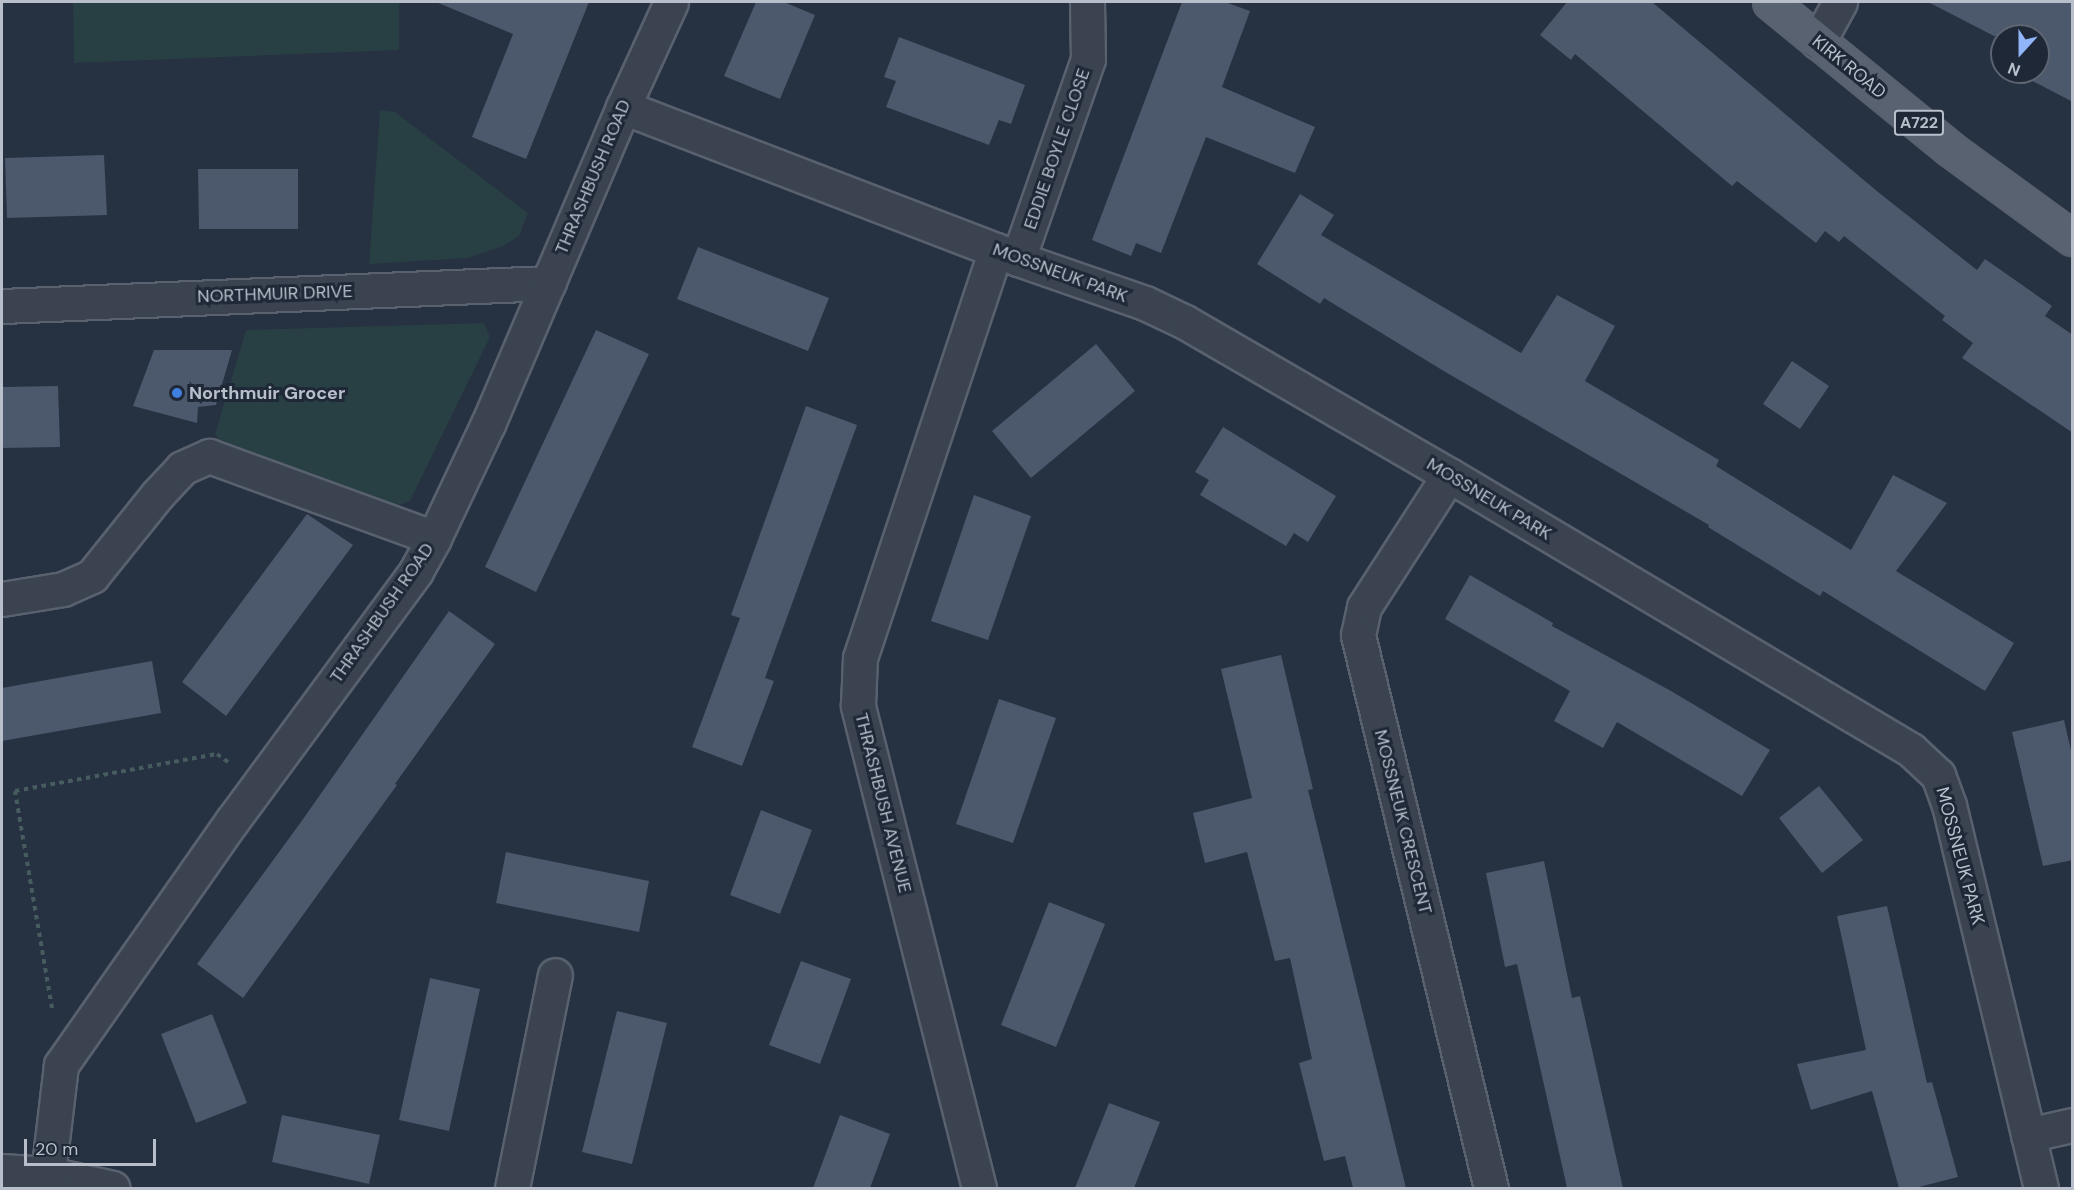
<!DOCTYPE html>
<html>
<head>
<meta charset="utf-8">
<style>
  body { margin:0 }
  #map { position:relative; width:2074px; height:1190px; overflow:hidden; background:#263142; font-family:"DM Sans",sans-serif }
  div>[style] { position:absolute }
  .green>* { inset:0; background:#283f43 }
  .building>* { inset:0; background:#4c586b }
  .path>* { height:4px; margin-top:-2px; transform-origin:0; background:repeating-linear-gradient(90deg,#475c5f 0 4.5px,transparent 0 9px) }
  .roads { filter:drop-shadow(2px 0 #59616f) drop-shadow(-2px 0 #59616f) drop-shadow(0 2px #59616f) drop-shadow(0 -2px #59616f) }
  .minor>* { height:33px; margin:-16.5px; padding:0 16.5px; transform-origin:16.5px; border-radius:16.5px; background:#3b4351 }
  .major>* { height:33px; margin:-16.5px; padding:0 16.5px; transform-origin:16.5px; border-radius:16.5px; background:#596271 }
  .dots>* { width:16px; height:16px; translate:-50% -50%; box-sizing:border-box; border:3px solid #1f2837; border-radius:50% }
  span { translate:-50% -50%; white-space:nowrap; text-align:center; line-height:1.15; -webkit-text-stroke:6px #1f2837; paint-order:stroke }
  .shield-label span { padding:2px 4px; background:#1f2837; border:2px solid; border-radius:4px; -webkit-text-stroke-width:0 }
  .shield-label { font-size:16px; color:#b8bfcb; font-weight:700 }
  .street-label { font-size:18px; color:#b8bfcb }
  .poi-label { font-size:18px; color:#b8bfcb; font-weight:700 }
  .left { translate:0 -50%; text-align:left }
  .frame { position:absolute; inset:0; border:3px solid #b8bfcb; pointer-events:none }
  .north { position:absolute; left:1990px; top:24px; width:60px; height:60px; box-sizing:border-box; background:#1f2837; border:2px solid #5c6472; border-radius:50%; rotate:201deg; font-size:16px; font-weight:700; line-height:24px; text-align:center; color:#b8bfcb }
  .north::after { content:''; display:block; margin:auto; width:21px; height:27px; background:#90b5f8; clip-path:polygon(50% 0,100% 100%,50% 72%,0 100%) }
  .scale { position:absolute; left:24px; top:1139px; width:132px; height:27px; box-sizing:border-box; border:3px solid #b8bfcb; border-top:0; padding-left:8px; font-size:18px; line-height:21px; white-space:nowrap; color:#b8bfcb; -webkit-text-stroke:4px #1f2837; paint-order:stroke }
</style>
</head>
<body>
<div id="map">
  <div class="green">
    <i style="clip-path:polygon(73px 2px,399px 2px,399px 50px,74px 63px)"></i>
    <i style="clip-path:polygon(380px 110px,395px 112px,528px 213px,519px 236px,503px 246px,468px 258px,369px 264px)"></i>
    <i style="clip-path:polygon(484px 323px,490px 337px,410px 501px,396px 506px,226px 449px,215px 434px,246px 330px)"></i>
  </div>
  <div class="building">
    <i style="clip-path:polygon(436px 2px,589px 2px,526px 159px,472px 137px,513px 34px)"></i>
    <i style="clip-path:polygon(756px 2px,784px 2px,815px 15px,780px 99px,724px 76px)"></i>
    <i style="clip-path:polygon(1182px 2px,1225px 2px,1250px 11px,1222px 87px,1315px 127px,1295px 173px,1206px 137px,1161px 253px,1136px 243px,1131px 256px,1092px 240px)"></i>
    <i style="clip-path:polygon(1567px 2px,1652px 2px,1878px 192px,1977px 270px,1985px 259px,2052px 306px,2045px 316px,2073px 335px,2073px 433px,1962px 358px,1973px 343px,1942px 320px,1945px 316px,1844px 236px,1839px 242px,1825px 231px,1816px 243px,1737px 181px,1732px 186px,1575px 54px,1571px 60px,1540px 35px)"></i>
    <i style="clip-path:polygon(1928px 2px,2073px 2px,2073px 102px,2021px 75px,2021px 72px,2038px 72px,2038px 36px,1994px 36px)"></i>
    <i style="clip-path:polygon(899px 37px,1025px 85px,1011px 124px,999px 120px,989px 145px,886px 107px,896px 81px,884px 77px)"></i>
    <i style="clip-path:polygon(104px 155px,107px 215px,7px 218px,5px 158px)"></i>
    <i style="clip-path:polygon(198px 169px,298px 169px,298px 229px,199px 229px)"></i>
    <i style="clip-path:polygon(1300px 194px,1334px 215px,1321px 235px,1521px 353px,1557px 295px,1615px 326px,1585px 381px,1719px 460px,1716px 466px,1851px 550px,1893px 475px,1947px 503px,1896px 571px,2014px 643px,1985px 691px,1823px 591px,1820px 596px,1708px 527px,1709px 525px,1442px 370px,1324px 298px,1320px 304px,1257px 264px)"></i>
    <i style="clip-path:polygon(698px 247px,829px 298px,808px 351px,677px 299px)"></i>
    <i style="clip-path:polygon(596px 330px,649px 354px,536px 592px,485px 567px)"></i>
    <i style="clip-path:polygon(1096px 344px,1135px 391px,1031px 478px,992px 431px)"></i>
    <i style="clip-path:polygon(154px 350px,232px 350px,216px 405px,198px 407px,197px 423px,133px 406px)"></i>
    <i style="clip-path:polygon(1792px 361px,1829px 386px,1800px 429px,1763px 404px)"></i>
    <i style="clip-path:polygon(58px 386px,60px 447px,2px 448px,2px 387px)"></i>
    <i style="clip-path:polygon(806px 406px,857px 425px,765px 678px,774px 681px,742px 766px,692px 747px,740px 618px,731px 615px)"></i>
    <i style="clip-path:polygon(1223px 427px,1336px 496px,1308px 542px,1294px 533px,1286px 546px,1200px 495px,1209px 480px,1195px 472px)"></i>
    <i style="clip-path:polygon(974px 495px,1031px 516px,988px 640px,931px 621px)"></i>
    <i style="clip-path:polygon(307px 514px,353px 545px,226px 716px,182px 682px)"></i>
    <i style="clip-path:polygon(1470px 575px,1553px 623px,1552px 626px,1671px 691px,1770px 750px,1742px 796px,1617px 722px,1603px 748px,1554px 721px,1570px 691px,1445px 619px)"></i>
    <i style="clip-path:polygon(449px 611px,495px 644px,395px 784px,397px 785px,243px 998px,197px 964px,301px 822px)"></i>
    <i style="clip-path:polygon(1281px 655px,1313px 789px,1308px 790px,1406px 1188px,1353px 1188px,1345px 1156px,1324px 1161px,1299px 1063px,1312px 1059px,1290px 958px,1275px 961px,1247px 852px,1205px 863px,1193px 813px,1252px 798px,1221px 669px)"></i>
    <i style="clip-path:polygon(152px 661px,161px 713px,2px 741px,2px 688px)"></i>
    <i style="clip-path:polygon(999px 699px,1056px 718px,1013px 843px,956px 824px)"></i>
    <i style="clip-path:polygon(2064px 720px,2073px 759px,2073px 860px,2043px 866px,2012px 732px)"></i>
    <i style="clip-path:polygon(1819px 786px,1863px 840px,1822px 873px,1779px 818px)"></i>
    <i style="clip-path:polygon(761px 810px,812px 830px,780px 914px,730px 895px)"></i>
    <i style="clip-path:polygon(506px 852px,649px 881px,639px 932px,496px 903px)"></i>
    <i style="clip-path:polygon(1544px 861px,1572px 998px,1580px 996px,1623px 1188px,1567px 1188px,1517px 964px,1505px 967px,1486px 873px)"></i>
    <i style="clip-path:polygon(1049px 902px,1105px 924px,1056px 1047px,1001px 1025px)"></i>
    <i style="clip-path:polygon(1887px 906px,1927px 1083px,1932px 1082px,1958px 1177px,1915px 1188px,1899px 1188px,1872px 1091px,1811px 1110px,1797px 1064px,1866px 1050px,1837px 916px)"></i>
    <i style="clip-path:polygon(801px 961px,851px 979px,820px 1064px,769px 1045px)"></i>
    <i style="clip-path:polygon(430px 978px,480px 989px,449px 1131px,399px 1120px)"></i>
    <i style="clip-path:polygon(617px 1011px,667px 1023px,632px 1164px,582px 1152px)"></i>
    <i style="clip-path:polygon(212px 1014px,247px 1103px,196px 1123px,161px 1034px)"></i>
    <i style="clip-path:polygon(1109px 1103px,1160px 1122px,1134px 1188px,1075px 1188px)"></i>
    <i style="clip-path:polygon(282px 1115px,380px 1135px,369px 1184px,272px 1162px)"></i>
    <i style="clip-path:polygon(840px 1115px,890px 1134px,870px 1188px,813px 1188px)"></i>
  </div>
  <div class="path">
    <i style="left:52px;top:1008px;width:220px;rotate:-99.7deg"></i>
    <i style="left:15px;top:791px;width:205px;rotate:-10.4deg"></i>
    <i style="left:217px;top:754px;width:14px;rotate:36deg"></i>
  </div>
  <div class="roads">
    <div class="minor">
      <i style="left:1818px;top:42px;width:46px;rotate:-61.2deg"></i>
      <i style="left:623px;top:107px;width:423px;rotate:21deg"></i>
      <i style="left:1018px;top:259px;width:134px;rotate:19.1deg"></i>
      <i style="left:1145px;top:303px;width:44px;rotate:25.4deg"></i>
      <i style="left:1185px;top:322px;width:305px;rotate:30.1deg"></i>
      <i style="left:1449px;top:475px;width:538px;rotate:30.76deg"></i>
      <i style="left:1911px;top:750px;width:37px;rotate:43deg"></i>
      <i style="left:1938px;top:775px;width:32px;rotate:70deg"></i>
      <i style="left:1949px;top:805px;width:394px;rotate:76.5deg"></i>
      <i style="left:1018px;top:259px;width:212px;rotate:-70.7deg"></i>
      <i style="left:1088px;top:59px;width:57px;rotate:-91deg"></i>
      <i style="left:2px;top:306px;width:547px;rotate:-2.41deg"></i>
      <i style="left:1449px;top:475px;width:157px;rotate:122.8deg"></i>
      <i style="left:1364px;top:607px;width:29px;rotate:102deg"></i>
      <i style="left:1358px;top:635px;width:569px;rotate:76.48deg"></i>
      <i style="left:2px;top:599px;width:62px;rotate:-9.3deg"></i>
      <i style="left:63px;top:589px;width:32px;rotate:-24deg"></i>
      <i style="left:92px;top:576px;width:105px;rotate:-51.2deg"></i>
      <i style="left:158px;top:494px;width:35px;rotate:-47deg"></i>
      <i style="left:182px;top:468px;width:30px;rotate:-24deg"></i>
      <i style="left:209px;top:456px;width:239px;rotate:20deg"></i>
      <i style="left:2028px;top:1135px;width:45px;rotate:-12.8deg"></i>
      <i style="left:2px;top:1171px;width:46px;rotate:3.7deg"></i>
      <i style="left:48px;top:1174px;width:66px;rotate:12.2deg"></i>
      <i style="left:49px;top:1188px;width:14px;rotate:-94deg"></i>
      <i style="left:48px;top:1174px;width:110px;rotate:-83.2deg"></i>
      <i style="left:61px;top:1065px;width:298px;rotate:-55deg"></i>
      <i style="left:232px;top:821px;width:310px;rotate:-53.6deg"></i>
      <i style="left:416px;top:571px;width:38px;rotate:-61deg"></i>
      <i style="left:434px;top:538px;width:126px;rotate:-64.7deg"></i>
      <i style="left:488px;top:424px;width:345px;rotate:-66.9deg"></i>
      <i style="left:623px;top:107px;width:115px;rotate:-65.4deg"></i>
      <i style="left:512px;top:1188px;width:217px;rotate:-78.6deg"></i>
      <i style="left:979px;top:1188px;width:498px;rotate:-104.1deg"></i>
      <i style="left:858px;top:705px;width:47px;rotate:-87.6deg"></i>
      <i style="left:860px;top:658px;width:430px;rotate:-71.6deg"></i>
    </div>
    <div class="major">
      <i style="left:1770px;top:2px;width:232px;rotate:39.2deg"></i>
      <i style="left:1950px;top:149px;width:151px;rotate:36.1deg"></i>
    </div>
  </div>
  <div class="dots">
    <i style="left:177px;top:393px;background:#3f7fe0"></i>
  </div>
  <div class="shield-label">
    <span style="left:1919px;top:123px">A722</span>
  </div>
  <div class="street-label">
    <span style="left:1849px;top:67px;rotate:39deg">KIRK ROAD</span>
    <span style="left:1057px;top:149px;rotate:-71deg">EDDIE BOYLE CLOSE</span>
    <span style="left:593px;top:177px;rotate:-67deg">THRASHBUSH ROAD</span>
    <span style="left:1060px;top:273px;rotate:20deg">MOSSNEUK PARK</span>
    <span style="left:275px;top:294px;rotate:-2deg">NORTHMUIR DRIVE</span>
    <span style="left:1489px;top:499px;rotate:31deg">MOSSNEUK PARK</span>
    <span style="left:382px;top:613px;rotate:-55deg">THRASHBUSH ROAD</span>
    <span style="left:883px;top:803px;rotate:76deg">THRASHBUSH AVENUE</span>
    <span style="left:1403px;top:822px;rotate:76deg">MOSSNEUK CRESCENT</span>
    <span style="left:1960px;top:856px;rotate:75deg">MOSSNEUK PARK</span>
  </div>
  <div class="poi-label">
    <span class="left" style="left:189px;top:393px">Northmuir Grocer</span>
  </div>
  <div class="frame"></div>
  <div class="north">N</div>
  <div class="scale">20 m</div>
</div>
</body>
</html>
